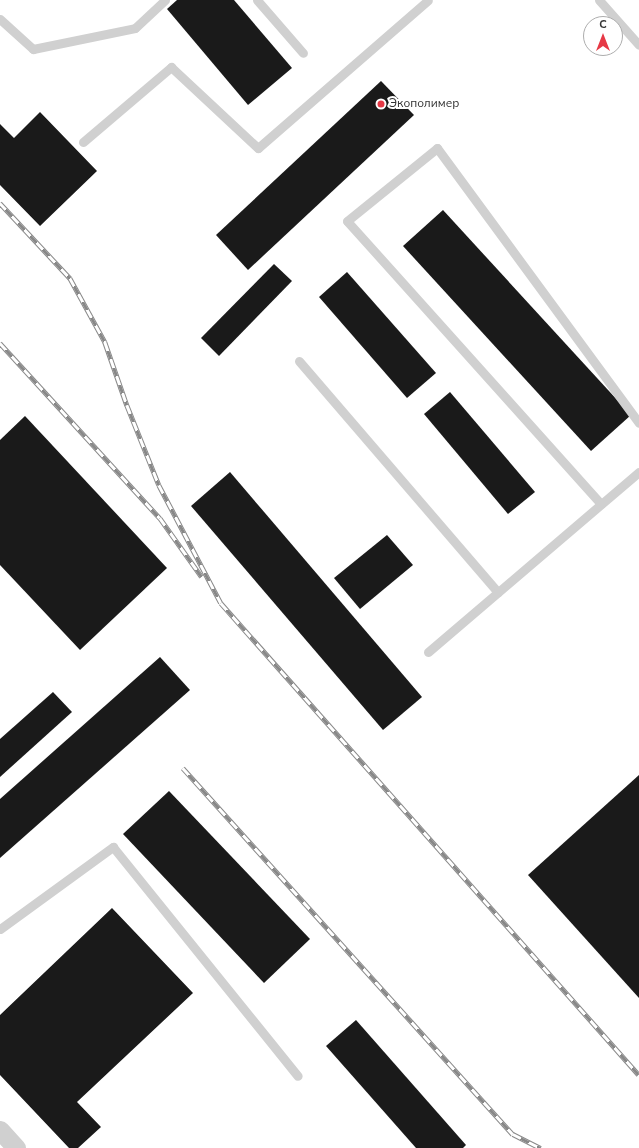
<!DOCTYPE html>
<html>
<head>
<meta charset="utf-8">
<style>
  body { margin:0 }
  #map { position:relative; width:639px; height:1148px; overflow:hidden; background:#fff; font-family:"Nunito Sans",sans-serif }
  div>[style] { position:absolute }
  .building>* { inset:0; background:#1a1a1a }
  .lane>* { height:9px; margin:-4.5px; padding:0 4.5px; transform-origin:4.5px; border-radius:4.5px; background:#d0d0d0 }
  .street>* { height:19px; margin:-9.5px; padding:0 9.5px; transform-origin:9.5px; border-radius:9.5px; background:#d0d0d0 }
  .rail>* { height:4.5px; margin-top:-2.25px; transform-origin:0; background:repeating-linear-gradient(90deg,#fff 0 9px,#888 0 18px); box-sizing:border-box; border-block:1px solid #888 }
  .dots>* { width:11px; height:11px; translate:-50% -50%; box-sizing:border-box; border:2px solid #fff; border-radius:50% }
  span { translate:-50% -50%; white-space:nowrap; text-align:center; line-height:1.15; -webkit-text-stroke:4px #fff; paint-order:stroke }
  .poi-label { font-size:12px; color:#333 }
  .left { translate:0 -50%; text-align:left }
  .north { position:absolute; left:583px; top:16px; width:40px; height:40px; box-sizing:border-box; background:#fff; border:1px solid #adadad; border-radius:50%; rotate:0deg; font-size:11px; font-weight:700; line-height:16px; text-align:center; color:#333 }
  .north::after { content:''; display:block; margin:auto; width:14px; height:18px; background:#e63946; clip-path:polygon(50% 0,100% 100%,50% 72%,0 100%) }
</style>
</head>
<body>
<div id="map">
  <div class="building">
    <i style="clip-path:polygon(177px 0,234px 0,292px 68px,248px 105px,167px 9px)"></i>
    <i style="clip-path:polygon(381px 81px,414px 115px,248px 270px,216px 235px)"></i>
    <i style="clip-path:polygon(40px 112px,97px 171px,40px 226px,0 185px,0 124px,14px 138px)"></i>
    <i style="clip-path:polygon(443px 210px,631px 415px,591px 451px,403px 246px)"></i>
    <i style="clip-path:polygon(274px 264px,292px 281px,219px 356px,201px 338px)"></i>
    <i style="clip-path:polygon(347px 272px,436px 373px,407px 398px,319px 297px)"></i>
    <i style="clip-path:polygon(450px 392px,535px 492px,508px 514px,424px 414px)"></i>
    <i style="clip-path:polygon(25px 416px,167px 568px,80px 650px,0 565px,0 440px)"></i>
    <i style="clip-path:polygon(230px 472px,422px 697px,383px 730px,191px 506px)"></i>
    <i style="clip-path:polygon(387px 535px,413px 565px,360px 609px,334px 578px)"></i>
    <i style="clip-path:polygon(160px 657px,190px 690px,0 858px,0 799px)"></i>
    <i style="clip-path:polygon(53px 692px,72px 712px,0 777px,0 739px)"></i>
    <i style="clip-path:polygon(639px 775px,639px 998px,528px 875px)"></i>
    <i style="clip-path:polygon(169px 791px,310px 939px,264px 983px,123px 834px)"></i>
    <i style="clip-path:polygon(112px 908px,193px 993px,77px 1102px,101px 1127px,78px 1148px,69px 1148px,0 1075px,0 1015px)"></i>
    <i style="clip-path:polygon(356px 1020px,466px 1145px,463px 1148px,416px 1148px,326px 1046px)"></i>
  </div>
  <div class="lane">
    <i style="left:257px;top:0;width:70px;rotate:49deg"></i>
    <i style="left:599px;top:0;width:60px;rotate:48.4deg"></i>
    <i style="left:0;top:19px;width:45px;rotate:42.3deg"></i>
    <i style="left:33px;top:49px;width:104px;rotate:-11.6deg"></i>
    <i style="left:135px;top:28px;width:41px;rotate:-43deg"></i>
    <i style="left:83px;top:142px;width:116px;rotate:-40.4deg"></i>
    <i style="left:171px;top:67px;width:119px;rotate:43deg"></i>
    <i style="left:258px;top:148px;width:225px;rotate:-41deg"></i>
    <i style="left:299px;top:361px;width:305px;rotate:49.3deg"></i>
    <i style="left:601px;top:504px;width:380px;rotate:-131.9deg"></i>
    <i style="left:347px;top:221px;width:116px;rotate:-39deg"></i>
    <i style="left:437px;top:148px;width:341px;rotate:53.7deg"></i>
    <i style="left:428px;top:652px;width:277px;rotate:-40.5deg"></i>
    <i style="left:0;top:929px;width:140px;rotate:-36deg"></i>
    <i style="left:113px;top:847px;width:294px;rotate:51.1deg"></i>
  </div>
  <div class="street">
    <i style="left:0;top:1130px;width:24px;rotate:48deg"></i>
  </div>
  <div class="rail">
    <i style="left:0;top:203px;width:103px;rotate:47deg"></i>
    <i style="left:70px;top:278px;width:73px;rotate:61.3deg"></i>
    <i style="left:105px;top:342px;width:67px;rotate:70.8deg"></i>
    <i style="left:127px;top:405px;width:86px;rotate:68.2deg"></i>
    <i style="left:159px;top:485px;width:133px;rotate:62.3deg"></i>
    <i style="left:221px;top:603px;width:630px;rotate:48.47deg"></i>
    <i style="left:0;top:343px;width:237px;rotate:47.6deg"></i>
    <i style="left:160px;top:518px;width:72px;rotate:54.6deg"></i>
    <i style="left:183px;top:768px;width:493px;rotate:48deg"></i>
    <i style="left:513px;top:1134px;width:31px;rotate:27deg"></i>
  </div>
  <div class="dots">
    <i style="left:381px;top:104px;background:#e63946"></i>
  </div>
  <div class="poi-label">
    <span class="left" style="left:389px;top:104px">Экополимер</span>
  </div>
  <div class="north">С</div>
</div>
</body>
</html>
